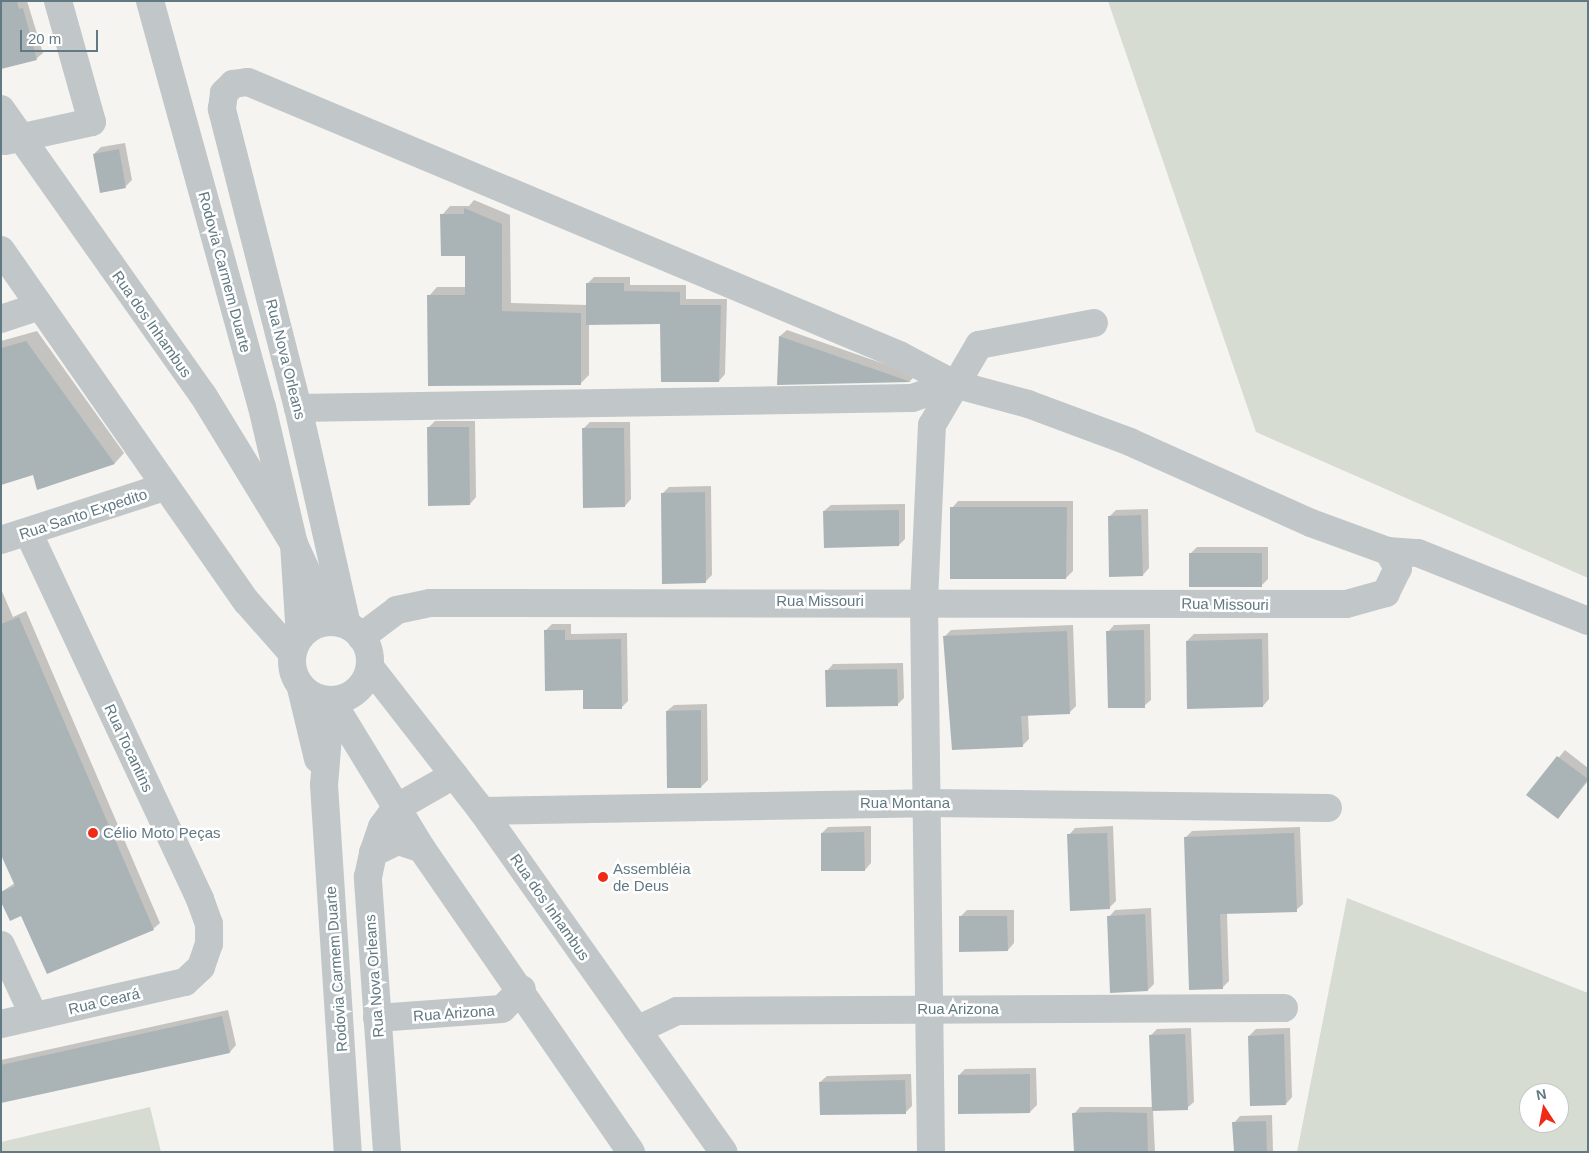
<!DOCTYPE html>
<html>
<head>
<meta charset="utf-8">
<style>
  body { margin:0 }
  #map { position:relative; width:1589px; height:1153px; overflow:hidden; background:#f5f4f0; font-family:Helvetica,sans-serif }
  div>[style] { position:absolute }
  .green>* { inset:0; background:#d6dcd1 }
  .shadow>* { inset:0; background:#0003 }
  .building>* { inset:0; background:#aab4b7 }
  .minor>* { height:28px; margin:-14px; padding:0 14px; transform-origin:14px; border-radius:14px; background:#c1c6c8 }
  .minor>.ring { margin:-14px; padding:0; box-sizing:content-box; background:none; border:28px solid #c1c6c8; border-radius:50% }
  .dots>* { width:14px; height:14px; translate:-50% -50%; box-sizing:border-box; border:2px solid #fff; border-radius:50% }
  span { translate:-50% -50%; white-space:nowrap; text-align:center; line-height:1.15; -webkit-text-stroke:5px #fff; paint-order:stroke }
  .street-label { font-size:15px; color:#617983 }
  .poi-label { font-size:15px; color:#617983 }
  .left { translate:0 -50%; text-align:left }
  .frame { position:absolute; inset:0; border:2px solid #617983; pointer-events:none }
  .north { position:absolute; left:1519px; top:1083px; width:50px; height:50px; box-sizing:border-box; background:#fff; border:1px solid #c0c9cd; border-radius:50%; rotate:349deg; font-size:14px; font-weight:700; line-height:20px; text-align:center; color:#617983 }
  .north::after { content:''; display:block; margin:auto; width:18px; height:22px; background:#f02b15; clip-path:polygon(50% 0,100% 100%,50% 72%,0 100%) }
  .scale { position:absolute; left:20px; top:30px; width:78px; height:22px; box-sizing:border-box; border:2px solid #617983; border-top:0; padding-left:6px; font-size:15px; line-height:18px; white-space:nowrap; color:#617983; -webkit-text-stroke:4px #fff; paint-order:stroke }
</style>
</head>
<body>
<div id="map">
  <div class="green">
    <i style="clip-path:polygon(1108px 1px,1588px 1px,1588px 578px,1256px 432px)"></i>
    <i style="clip-path:polygon(evenodd,1347px 898px,1588px 993px,1588px 1152px,1297px 1152px,1347px 898px,1529px 1093px,1559px 1093px,1559px 1123px,1529px 1123px,1529px 1093px)"></i>
    <i style="clip-path:polygon(150px 1107px,161px 1152px,1px 1152px,1px 1142px)"></i>
  </div>
  <div class="shadow">
    <i style="clip-path:polygon(1px 1px,27px 1px,43px 53px,36px 59px)"></i>
    <i style="clip-path:polygon(125px 143px,132px 180px,126px 186px,94px 154px,101px 147px)"></i>
    <i style="clip-path:polygon(474px 200px,510px 215px,511px 303px,587px 305px,587px 284px,594px 277px,630px 277px,630px 285px,686px 285px,686px 299px,727px 299px,725px 374px,719px 381px,661px 323px,589px 324px,589px 375px,581px 383px,429px 296px,437px 287px,466px 287px,466px 254px,442px 215px,450px 206px,469px 206px)"></i>
    <i style="clip-path:polygon(787px 330px,916px 375px,910px 381px,778px 383px,780px 336px)"></i>
    <i style="clip-path:polygon(37px 331px,124px 453px,115px 463px,38px 488px,34px 473px,1px 484px,1px 341px)"></i>
    <i style="clip-path:polygon(435px 421px,475px 421px,476px 497px,470px 504px,428px 428px)"></i>
    <i style="clip-path:polygon(590px 422px,630px 422px,631px 499px,625px 506px,583px 429px)"></i>
    <i style="clip-path:polygon(711px 486px,712px 575px,705px 582px,662px 494px,669px 487px)"></i>
    <i style="clip-path:polygon(958px 501px,1073px 501px,1073px 571px,1066px 578px,952px 508px)"></i>
    <i style="clip-path:polygon(905px 504px,905px 539px,899px 545px,824px 511px,831px 505px)"></i>
    <i style="clip-path:polygon(1148px 509px,1149px 568px,1143px 575px,1109px 517px,1116px 510px)"></i>
    <i style="clip-path:polygon(1197px 547px,1268px 547px,1268px 579px,1261px 586px,1190px 554px)"></i>
    <i style="clip-path:polygon(1px 589px,13px 617px,26px 611px,160px 923px,153px 929px,22px 914px,1px 899px,1px 892px,15px 883px,1px 853px)"></i>
    <i style="clip-path:polygon(552px 624px,571px 624px,571px 634px,627px 633px,628px 701px,622px 707px,584px 689px,545px 631px)"></i>
    <i style="clip-path:polygon(1150px 624px,1151px 700px,1144px 706px,1108px 632px,1114px 625px)"></i>
    <i style="clip-path:polygon(1073px 625px,1076px 706px,1069px 713px,1028px 714px,1029px 739px,1022px 746px,944px 637px,951px 630px)"></i>
    <i style="clip-path:polygon(1268px 633px,1269px 699px,1263px 706px,1187px 641px,1194px 634px)"></i>
    <i style="clip-path:polygon(903px 663px,904px 698px,897px 705px,827px 671px,833px 664px)"></i>
    <i style="clip-path:polygon(707px 704px,708px 780px,701px 787px,667px 711px,674px 705px)"></i>
    <i style="clip-path:polygon(1565px 750px,1588px 768px,1588px 781px,1558px 818px,1528px 795px)"></i>
    <i style="clip-path:polygon(871px 826px,871px 863px,865px 870px,822px 833px,828px 827px)"></i>
    <i style="clip-path:polygon(1113px 826px,1116px 901px,1109px 908px,1069px 835px,1075px 828px)"></i>
    <i style="clip-path:polygon(1300px 827px,1303px 904px,1296px 910px,1227px 913px,1229px 981px,1223px 987px,1185px 838px,1192px 831px)"></i>
    <i style="clip-path:polygon(1151px 908px,1154px 984px,1148px 990px,1109px 917px,1115px 910px)"></i>
    <i style="clip-path:polygon(967px 910px,1014px 910px,1014px 943px,1008px 950px,960px 917px)"></i>
    <i style="clip-path:polygon(228px 1010px,236px 1045px,230px 1052px,1px 1101px,1px 1060px)"></i>
    <i style="clip-path:polygon(1191px 1028px,1194px 1102px,1187px 1108px,1153px 1110px,1155px 1152px,1075px 1152px,1074px 1114px,1080px 1107px,1153px 1107px,1150px 1036px,1157px 1029px)"></i>
    <i style="clip-path:polygon(1290px 1028px,1292px 1097px,1286px 1104px,1249px 1036px,1256px 1029px)"></i>
    <i style="clip-path:polygon(1036px 1068px,1037px 1105px,1030px 1112px,959px 1075px,965px 1069px)"></i>
    <i style="clip-path:polygon(911px 1074px,912px 1106px,905px 1113px,820px 1082px,827px 1076px)"></i>
    <i style="clip-path:polygon(1272px 1115px,1273px 1152px,1235px 1152px,1234px 1123px,1240px 1116px)"></i>
  </div>
  <div class="building">
    <i style="clip-path:polygon(1px 1px,17px 1px,19px 9px,23px 8px,37px 60px,1px 69px)"></i>
    <i style="clip-path:polygon(119px 149px,126px 188px,100px 193px,93px 154px)"></i>
    <i style="clip-path:polygon(464px 208px,502px 224px,502px 311px,581px 313px,581px 385px,428px 386px,427px 295px,465px 295px,465px 256px,441px 256px,440px 214px,464px 214px)"></i>
    <i style="clip-path:polygon(586px 283px,624px 283px,624px 291px,680px 292px,680px 305px,721px 305px,719px 382px,661px 382px,660px 324px,586px 325px)"></i>
    <i style="clip-path:polygon(779px 336px,911px 382px,777px 385px)"></i>
    <i style="clip-path:polygon(26px 341px,115px 464px,37px 490px,33px 475px,1px 485px,1px 348px)"></i>
    <i style="clip-path:polygon(427px 427px,469px 427px,470px 505px,428px 506px)"></i>
    <i style="clip-path:polygon(582px 428px,624px 428px,625px 507px,583px 508px)"></i>
    <i style="clip-path:polygon(705px 492px,706px 583px,662px 584px,661px 493px)"></i>
    <i style="clip-path:polygon(950px 507px,1067px 507px,1066px 579px,950px 579px)"></i>
    <i style="clip-path:polygon(899px 510px,899px 546px,824px 548px,823px 511px)"></i>
    <i style="clip-path:polygon(1141px 515px,1143px 576px,1109px 577px,1108px 516px)"></i>
    <i style="clip-path:polygon(1189px 553px,1262px 553px,1262px 587px,1189px 587px)"></i>
    <i style="clip-path:polygon(19px 617px,154px 930px,47px 974px,21px 916px,10px 921px,1px 902px,1px 892px,15px 886px,1px 855px,1px 624px)"></i>
    <i style="clip-path:polygon(544px 630px,565px 630px,565px 640px,621px 639px,622px 709px,583px 709px,583px 690px,545px 691px)"></i>
    <i style="clip-path:polygon(1144px 630px,1145px 708px,1108px 708px,1106px 631px)"></i>
    <i style="clip-path:polygon(1067px 631px,1070px 714px,1021px 716px,1023px 747px,952px 750px,943px 636px)"></i>
    <i style="clip-path:polygon(1262px 639px,1263px 707px,1187px 709px,1186px 641px)"></i>
    <i style="clip-path:polygon(897px 669px,898px 706px,826px 707px,825px 670px)"></i>
    <i style="clip-path:polygon(701px 710px,701px 788px,667px 788px,666px 711px)"></i>
    <i style="clip-path:polygon(1557px 756px,1588px 779px,1558px 819px,1526px 795px)"></i>
    <i style="clip-path:polygon(864px 832px,865px 871px,821px 871px,821px 833px)"></i>
    <i style="clip-path:polygon(1107px 833px,1110px 909px,1070px 911px,1067px 834px)"></i>
    <i style="clip-path:polygon(1294px 833px,1297px 912px,1220px 914px,1223px 989px,1189px 990px,1184px 837px)"></i>
    <i style="clip-path:polygon(1145px 914px,1148px 991px,1110px 993px,1107px 916px)"></i>
    <i style="clip-path:polygon(959px 916px,1007px 916px,1008px 951px,959px 952px)"></i>
    <i style="clip-path:polygon(222px 1016px,230px 1053px,1px 1103px,1px 1065px)"></i>
    <i style="clip-path:polygon(1185px 1034px,1188px 1110px,1152px 1111px,1149px 1035px)"></i>
    <i style="clip-path:polygon(1284px 1034px,1286px 1105px,1250px 1106px,1248px 1036px)"></i>
    <i style="clip-path:polygon(1030px 1074px,1030px 1113px,958px 1114px,958px 1075px)"></i>
    <i style="clip-path:polygon(905px 1080px,906px 1114px,820px 1115px,819px 1082px)"></i>
    <i style="clip-path:polygon(1106px 1112px,1147px 1113px,1148px 1152px,1074px 1152px,1072px 1113px)"></i>
    <i style="clip-path:polygon(1266px 1121px,1267px 1152px,1234px 1152px,1232px 1122px)"></i>
  </div>
  <div class="minor">
    <i style="left:150px;top:1px;width:421px;rotate:74.6deg"></i>
    <i style="left:262px;top:407px;width:141px;rotate:76.9deg"></i>
    <i style="left:294px;top:544px;width:93px;rotate:86.3deg"></i>
    <i style="left:1px;top:109px;width:350px;rotate:54.8deg"></i>
    <i style="left:203px;top:395px;width:175px;rotate:58.6deg"></i>
    <i style="left:294px;top:544px;width:86px;rotate:65.2deg"></i>
    <i style="left:5px;top:141px;width:89px;rotate:-12.3deg"></i>
    <i style="left:92px;top:122px;width:126px;rotate:-105.7deg"></i>
    <i style="left:1px;top:250px;width:429px;rotate:55.1deg"></i>
    <i style="left:247px;top:602px;width:68px;rotate:48.6deg"></i>
    <i style="left:1px;top:319px;width:41px;rotate:-18.4deg"></i>
    <i style="left:298px;top:408px;width:614px;rotate:-0.93deg"></i>
    <i style="left:912px;top:398px;width:44px;rotate:-18.4deg"></i>
    <i style="left:1px;top:540px;width:171px;rotate:-18deg"></i>
    <i style="left:1388px;top:551px;width:30px;rotate:4deg"></i>
    <i style="left:1418px;top:553px;width:183px;rotate:21.8deg"></i>
    <i class="ring" style="left:292px;top:622px;width:50px;height:50px"></i>
    <i style="left:347px;top:625px;width:222px;rotate:-102.7deg"></i>
    <i style="left:298px;top:408px;width:309px;rotate:-104.3deg"></i>
    <i style="left:222px;top:109px;width:16px;rotate:-83deg"></i>
    <i style="left:224px;top:93px;width:13px;rotate:-45deg"></i>
    <i style="left:233px;top:84px;width:15px;rotate:-8deg"></i>
    <i style="left:248px;top:82px;width:706px;rotate:22.75deg"></i>
    <i style="left:899px;top:355px;width:62px;rotate:27.8deg"></i>
    <i style="left:954px;top:384px;width:77px;rotate:15.1deg"></i>
    <i style="left:1028px;top:404px;width:109px;rotate:20.4deg"></i>
    <i style="left:1130px;top:442px;width:198px;rotate:24.1deg"></i>
    <i style="left:1311px;top:523px;width:82px;rotate:20deg"></i>
    <i style="left:1388px;top:551px;width:20px;rotate:60deg"></i>
    <i style="left:1398px;top:568px;width:28px;rotate:116deg"></i>
    <i style="left:1386px;top:593px;width:41px;rotate:164.6deg"></i>
    <i style="left:1346px;top:604px;width:916px;rotate:-179.94deg"></i>
    <i style="left:430px;top:603px;width:34px;rotate:168deg"></i>
    <i style="left:397px;top:610px;width:45px;rotate:143.1deg"></i>
    <i style="left:370px;top:667px;width:182px;rotate:52.1deg"></i>
    <i style="left:482px;top:811px;width:418px;rotate:54.7deg"></i>
    <i style="left:301px;top:688px;width:73px;rotate:76.5deg"></i>
    <i style="left:331px;top:700px;width:175px;rotate:58.6deg"></i>
    <i style="left:422px;top:849px;width:368px;rotate:55.4deg"></i>
    <i style="left:331px;top:700px;width:85px;rotate:94.7deg"></i>
    <i style="left:324px;top:785px;width:368px;rotate:86.3deg"></i>
    <i style="left:482px;top:811px;width:445px;rotate:-1deg"></i>
    <i style="left:927px;top:803px;width:401px;rotate:0.7deg"></i>
    <i style="left:373px;top:853px;width:28px;rotate:-71deg"></i>
    <i style="left:382px;top:827px;width:24px;rotate:-54deg"></i>
    <i style="left:396px;top:808px;width:67px;rotate:-29.6deg"></i>
    <i style="left:1px;top:945px;width:78px;rotate:65.1deg"></i>
    <i style="left:377px;top:1018px;width:125px;rotate:-4.1deg"></i>
    <i style="left:502px;top:1009px;width:28px;rotate:-45deg"></i>
    <i style="left:1px;top:1024px;width:189px;rotate:-12.9deg"></i>
    <i style="left:185px;top:982px;width:22px;rotate:-43deg"></i>
    <i style="left:201px;top:967px;width:24px;rotate:-71deg"></i>
    <i style="left:209px;top:944px;width:20px;rotate:-90deg"></i>
    <i style="left:209px;top:924px;width:27px;rotate:-110deg"></i>
    <i style="left:200px;top:899px;width:405px;rotate:-115.1deg"></i>
    <i style="left:637px;top:1030px;width:44px;rotate:-25.4deg"></i>
    <i style="left:677px;top:1011px;width:607px;rotate:-0.28deg"></i>
    <i style="left:387px;top:1152px;width:276px;rotate:-94deg"></i>
    <i style="left:368px;top:877px;width:25px;rotate:-78deg"></i>
    <i style="left:373px;top:853px;width:28px;rotate:-26deg"></i>
    <i style="left:398px;top:841px;width:25px;rotate:18deg"></i>
    <i style="left:931px;top:1152px;width:551px;rotate:-90.73deg"></i>
    <i style="left:924px;top:601px;width:176px;rotate:-87.4deg"></i>
    <i style="left:932px;top:425px;width:93px;rotate:-59.6deg"></i>
    <i style="left:979px;top:345px;width:117px;rotate:-10.8deg"></i>
  </div>
  <div class="dots">
    <i style="left:93px;top:833px;background:#f02b15"></i>
    <i style="left:603px;top:877px;background:#f02b15"></i>
  </div>
  <div class="street-label">
    <span style="left:225px;top:272px;rotate:75deg">Rodovia Carmem Duarte</span>
    <span style="left:152px;top:324px;rotate:55deg">Rua dos Inhambus</span>
    <span style="left:286px;top:359px;rotate:76deg">Rua Nova Orleans</span>
    <span style="left:83px;top:514px;rotate:-18deg">Rua Santo Expedito</span>
    <span style="left:820px;top:601px">Rua Missouri</span>
    <span style="left:1225px;top:604px;rotate:1deg">Rua Missouri</span>
    <span style="left:129px;top:748px;rotate:65deg">Rua Tocantins</span>
    <span style="left:905px;top:803px">Rua Montana</span>
    <span style="left:550px;top:907px;rotate:55deg">Rua dos Inhambus</span>
    <span style="left:336px;top:969px;rotate:-94deg">Rodovia Carmem Duarte</span>
    <span style="left:374px;top:976px;rotate:-94deg">Rua Nova Orleans</span>
    <span style="left:104px;top:1001px;rotate:-13deg">Rua Ceará</span>
    <span style="left:958px;top:1009px">Rua Arizona</span>
    <span style="left:454px;top:1013px;rotate:-4deg">Rua Arizona</span>
  </div>
  <div class="poi-label">
    <span class="left" style="left:103px;top:833px">Célio Moto Peças</span>
    <span class="left" style="left:613px;top:877px">Assembléia<br>de Deus</span>
  </div>
  <div class="frame"></div>
  <div class="north">N</div>
  <div class="scale">20 m</div>
</div>
</body>
</html>
